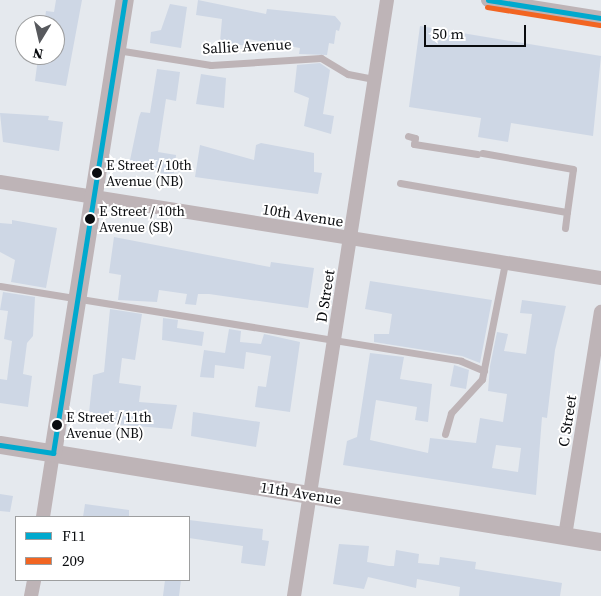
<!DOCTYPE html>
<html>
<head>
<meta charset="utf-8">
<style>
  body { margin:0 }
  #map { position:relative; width:601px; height:596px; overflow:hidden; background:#e5e9ee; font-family:"Source Serif 4",serif }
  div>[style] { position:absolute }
  .building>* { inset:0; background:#ced7e5 }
  .service>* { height:7px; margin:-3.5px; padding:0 3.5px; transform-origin:3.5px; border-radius:3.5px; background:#beb4b7 }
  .minor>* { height:14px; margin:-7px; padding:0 7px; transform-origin:7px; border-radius:7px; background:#beb4b7 }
  .tertiary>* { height:18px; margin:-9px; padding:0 9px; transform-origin:9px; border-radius:9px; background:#beb4b7 }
  .bus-1>* { height:5px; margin:-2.5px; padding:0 2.5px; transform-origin:2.5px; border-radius:2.5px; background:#00a9ce }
  .bus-2>* { height:5px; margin:-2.5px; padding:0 2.5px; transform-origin:2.5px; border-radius:2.5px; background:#f26522 }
  .dots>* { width:14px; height:14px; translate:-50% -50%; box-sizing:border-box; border:2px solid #fff; border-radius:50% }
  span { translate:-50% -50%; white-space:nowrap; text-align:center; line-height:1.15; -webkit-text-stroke:4px #fff; paint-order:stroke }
  .bus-label { font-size:14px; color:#0a0c0f }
  .left { translate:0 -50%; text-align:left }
  .street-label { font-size:15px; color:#0a0c0f }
  .legend { position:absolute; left:15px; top:516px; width:175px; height:65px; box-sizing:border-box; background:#fff; border:1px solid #9d9e9f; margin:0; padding:6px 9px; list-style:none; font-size:15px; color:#0a0c0f }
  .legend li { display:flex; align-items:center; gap:10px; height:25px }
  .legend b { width:25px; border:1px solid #9d9e9f }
  .north { position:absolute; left:15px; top:15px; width:50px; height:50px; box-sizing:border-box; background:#fff; border:1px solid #9d9e9f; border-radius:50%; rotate:189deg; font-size:14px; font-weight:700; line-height:20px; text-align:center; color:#0a0c0f }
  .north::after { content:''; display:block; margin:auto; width:18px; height:22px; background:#57595d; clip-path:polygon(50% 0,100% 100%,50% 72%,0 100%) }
  .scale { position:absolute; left:424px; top:25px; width:102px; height:22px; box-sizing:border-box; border:2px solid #0a0c0f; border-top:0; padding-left:6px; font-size:15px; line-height:18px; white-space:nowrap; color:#0a0c0f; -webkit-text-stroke:4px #fff; paint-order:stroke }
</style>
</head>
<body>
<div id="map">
  <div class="building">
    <i style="clip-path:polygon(56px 0,82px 0,66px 86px,35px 81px,38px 58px,55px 55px,55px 25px,44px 25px,46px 11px,54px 12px)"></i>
    <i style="clip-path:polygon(198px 0,266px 14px,267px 9px,335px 16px,341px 23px,339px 31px,336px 30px,334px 44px,329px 43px,327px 55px,299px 54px,300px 48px,248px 39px,247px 46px,220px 42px,222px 19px,196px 15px)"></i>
    <i style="clip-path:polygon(170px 4px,187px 7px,181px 48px,150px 43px,151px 32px,161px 30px)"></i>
    <i style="clip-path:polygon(420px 26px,601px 56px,593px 136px,511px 123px,508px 142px,478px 137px,481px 118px,409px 107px)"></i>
    <i style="clip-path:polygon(320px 63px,330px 70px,323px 114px,334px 116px,331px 134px,304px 126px,309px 98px,294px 92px,297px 65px)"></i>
    <i style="clip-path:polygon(157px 69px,180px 72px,176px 101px,166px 99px,158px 152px,176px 155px,174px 173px,166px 174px,129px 165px,139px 117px,141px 112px,150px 113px)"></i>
    <i style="clip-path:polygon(201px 74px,226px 78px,224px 108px,196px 104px)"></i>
    <i style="clip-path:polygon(0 113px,49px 116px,48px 120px,63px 122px,59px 151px,3px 142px)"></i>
    <i style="clip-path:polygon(261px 143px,314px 153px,314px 172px,322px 173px,318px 194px,195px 177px,200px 145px,254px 160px,256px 145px)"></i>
    <i style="clip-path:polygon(12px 220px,57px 228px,46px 288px,11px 282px,15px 260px,0 252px,0 223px,12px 224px)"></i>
    <i style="clip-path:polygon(114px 237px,270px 267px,271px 262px,314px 268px,308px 308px,209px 294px,198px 294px,196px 305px,185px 304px,187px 294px,159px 290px,157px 302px,118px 300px,121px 275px,109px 273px)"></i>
    <i style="clip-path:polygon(370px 281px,492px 300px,480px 363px,462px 356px,374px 342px,374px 334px,389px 334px,392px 314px,365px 309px)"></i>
    <i style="clip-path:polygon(3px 292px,35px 297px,33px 336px,27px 343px,23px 374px,32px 376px,28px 407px,0 403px,0 379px,7px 380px,12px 341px,4px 339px,8px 311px,0 310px)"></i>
    <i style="clip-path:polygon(evenodd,522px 300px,566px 306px,555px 350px,547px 418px,542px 417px,536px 495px,343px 465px,347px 441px,357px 437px,370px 353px,404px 357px,400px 379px,432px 384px,428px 422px,415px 420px,417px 407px,376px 400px,370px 440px,428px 453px,430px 438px,476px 443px,480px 418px,503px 422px,507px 394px,488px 391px,490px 366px,497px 332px,508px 334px,504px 351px,526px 354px,532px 314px,520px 313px,522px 300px,496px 445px,521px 448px,518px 472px,492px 468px,496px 445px)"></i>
    <i style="clip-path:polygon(110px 309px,142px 314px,135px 360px,122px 358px,119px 383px,141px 386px,139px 402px,177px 405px,172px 429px,88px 422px,93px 375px,104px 372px)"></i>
    <i style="clip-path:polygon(163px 318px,178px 320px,177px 328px,204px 332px,202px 346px,162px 340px)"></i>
    <i style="clip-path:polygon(229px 329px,241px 331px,240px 342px,261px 344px,264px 334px,300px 342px,290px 412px,255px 407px,258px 386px,266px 387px,271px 356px,246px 352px,244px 369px,215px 365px,214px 378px,200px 377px,204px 350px,225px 353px)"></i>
    <i style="clip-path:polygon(454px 365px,469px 370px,466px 389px,450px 386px)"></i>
    <i style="clip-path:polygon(193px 412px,260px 422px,256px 447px,191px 436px)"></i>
    <i style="clip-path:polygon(0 494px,13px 496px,10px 512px,0 511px)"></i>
    <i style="clip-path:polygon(85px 504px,129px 510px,129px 517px,83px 517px)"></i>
    <i style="clip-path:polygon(189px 520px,263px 529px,262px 540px,269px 541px,265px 566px,241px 563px,243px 546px,189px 538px)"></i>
    <i style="clip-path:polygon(339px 544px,369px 546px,367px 562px,389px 566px,394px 566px,396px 550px,419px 554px,418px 563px,439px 565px,440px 557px,476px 562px,475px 569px,562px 583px,560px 596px,459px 596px,460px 587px,417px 579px,416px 588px,368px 577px,364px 589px,333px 584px)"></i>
    <i style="clip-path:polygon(165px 580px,181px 580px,179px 596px,163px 596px)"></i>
  </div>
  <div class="service">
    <i style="left:117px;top:50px;width:95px;rotate:9.1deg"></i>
    <i style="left:211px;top:65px;width:110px;rotate:-3.6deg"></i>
    <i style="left:321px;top:58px;width:31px;rotate:31deg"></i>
    <i style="left:348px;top:74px;width:26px;rotate:11deg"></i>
    <i style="left:408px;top:136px;width:7px;rotate:16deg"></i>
    <i style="left:415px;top:138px;width:6px;rotate:99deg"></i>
    <i style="left:414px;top:144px;width:64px;rotate:9deg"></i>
    <i style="left:400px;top:183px;width:169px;rotate:9.9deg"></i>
    <i style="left:567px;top:212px;width:43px;rotate:-82.1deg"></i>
    <i style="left:573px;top:169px;width:92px;rotate:-170deg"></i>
    <i style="left:565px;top:228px;width:16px;rotate:-83deg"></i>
    <i style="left:0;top:286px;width:467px;rotate:9.2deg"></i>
    <i style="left:461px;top:361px;width:25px;rotate:23deg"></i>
    <i style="left:445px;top:434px;width:22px;rotate:-74deg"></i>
    <i style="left:451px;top:413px;width:46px;rotate:-47.6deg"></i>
    <i style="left:482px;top:379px;width:118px;rotate:-78.8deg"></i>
  </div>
  <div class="minor">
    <i style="left:488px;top:0;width:114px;rotate:9.1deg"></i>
    <i style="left:0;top:182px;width:609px;rotate:9.08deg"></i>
    <i style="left:43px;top:517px;width:65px;rotate:-81.1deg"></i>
    <i style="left:565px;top:536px;width:227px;rotate:-80.9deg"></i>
    <i style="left:31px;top:596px;width:16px;rotate:-79deg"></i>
    <i style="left:294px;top:596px;width:603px;rotate:-81.13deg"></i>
  </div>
  <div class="tertiary">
    <i style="left:0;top:445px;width:609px;rotate:9.17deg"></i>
    <i style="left:53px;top:453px;width:459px;rotate:-81deg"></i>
  </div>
  <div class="bus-1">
    <i style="left:488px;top:0;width:114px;rotate:9.1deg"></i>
    <i style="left:0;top:445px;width:54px;rotate:8.6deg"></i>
    <i style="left:53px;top:453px;width:459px;rotate:-81deg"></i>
  </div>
  <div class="bus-2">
    <i style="left:487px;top:7px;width:114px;rotate:9.1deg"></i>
  </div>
  <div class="dots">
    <i style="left:97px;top:173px;background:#0a0c0f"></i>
    <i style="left:90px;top:219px;background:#0a0c0f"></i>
    <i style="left:57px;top:425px;background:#0a0c0f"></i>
  </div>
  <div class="bus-label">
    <span class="left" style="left:106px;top:173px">E Street / 10th<br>Avenue (NB)</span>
    <span class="left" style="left:99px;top:219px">E Street / 10th<br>Avenue (SB)</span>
    <span class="left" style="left:66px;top:425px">E Street / 11th<br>Avenue (NB)</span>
  </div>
  <div class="street-label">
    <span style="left:247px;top:46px;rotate:-3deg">Sallie Avenue</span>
    <span style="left:303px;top:215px;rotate:9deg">10th Avenue</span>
    <span style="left:325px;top:296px;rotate:-81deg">D Street</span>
    <span style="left:567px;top:421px;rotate:-81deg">C Street</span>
    <span style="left:301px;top:493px;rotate:9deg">11th Avenue</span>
  </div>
  <ul class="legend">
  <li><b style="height:6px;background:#00a9ce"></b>F11</li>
  <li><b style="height:6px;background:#f26522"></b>209</li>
  </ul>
  <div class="north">N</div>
  <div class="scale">50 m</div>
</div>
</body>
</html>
